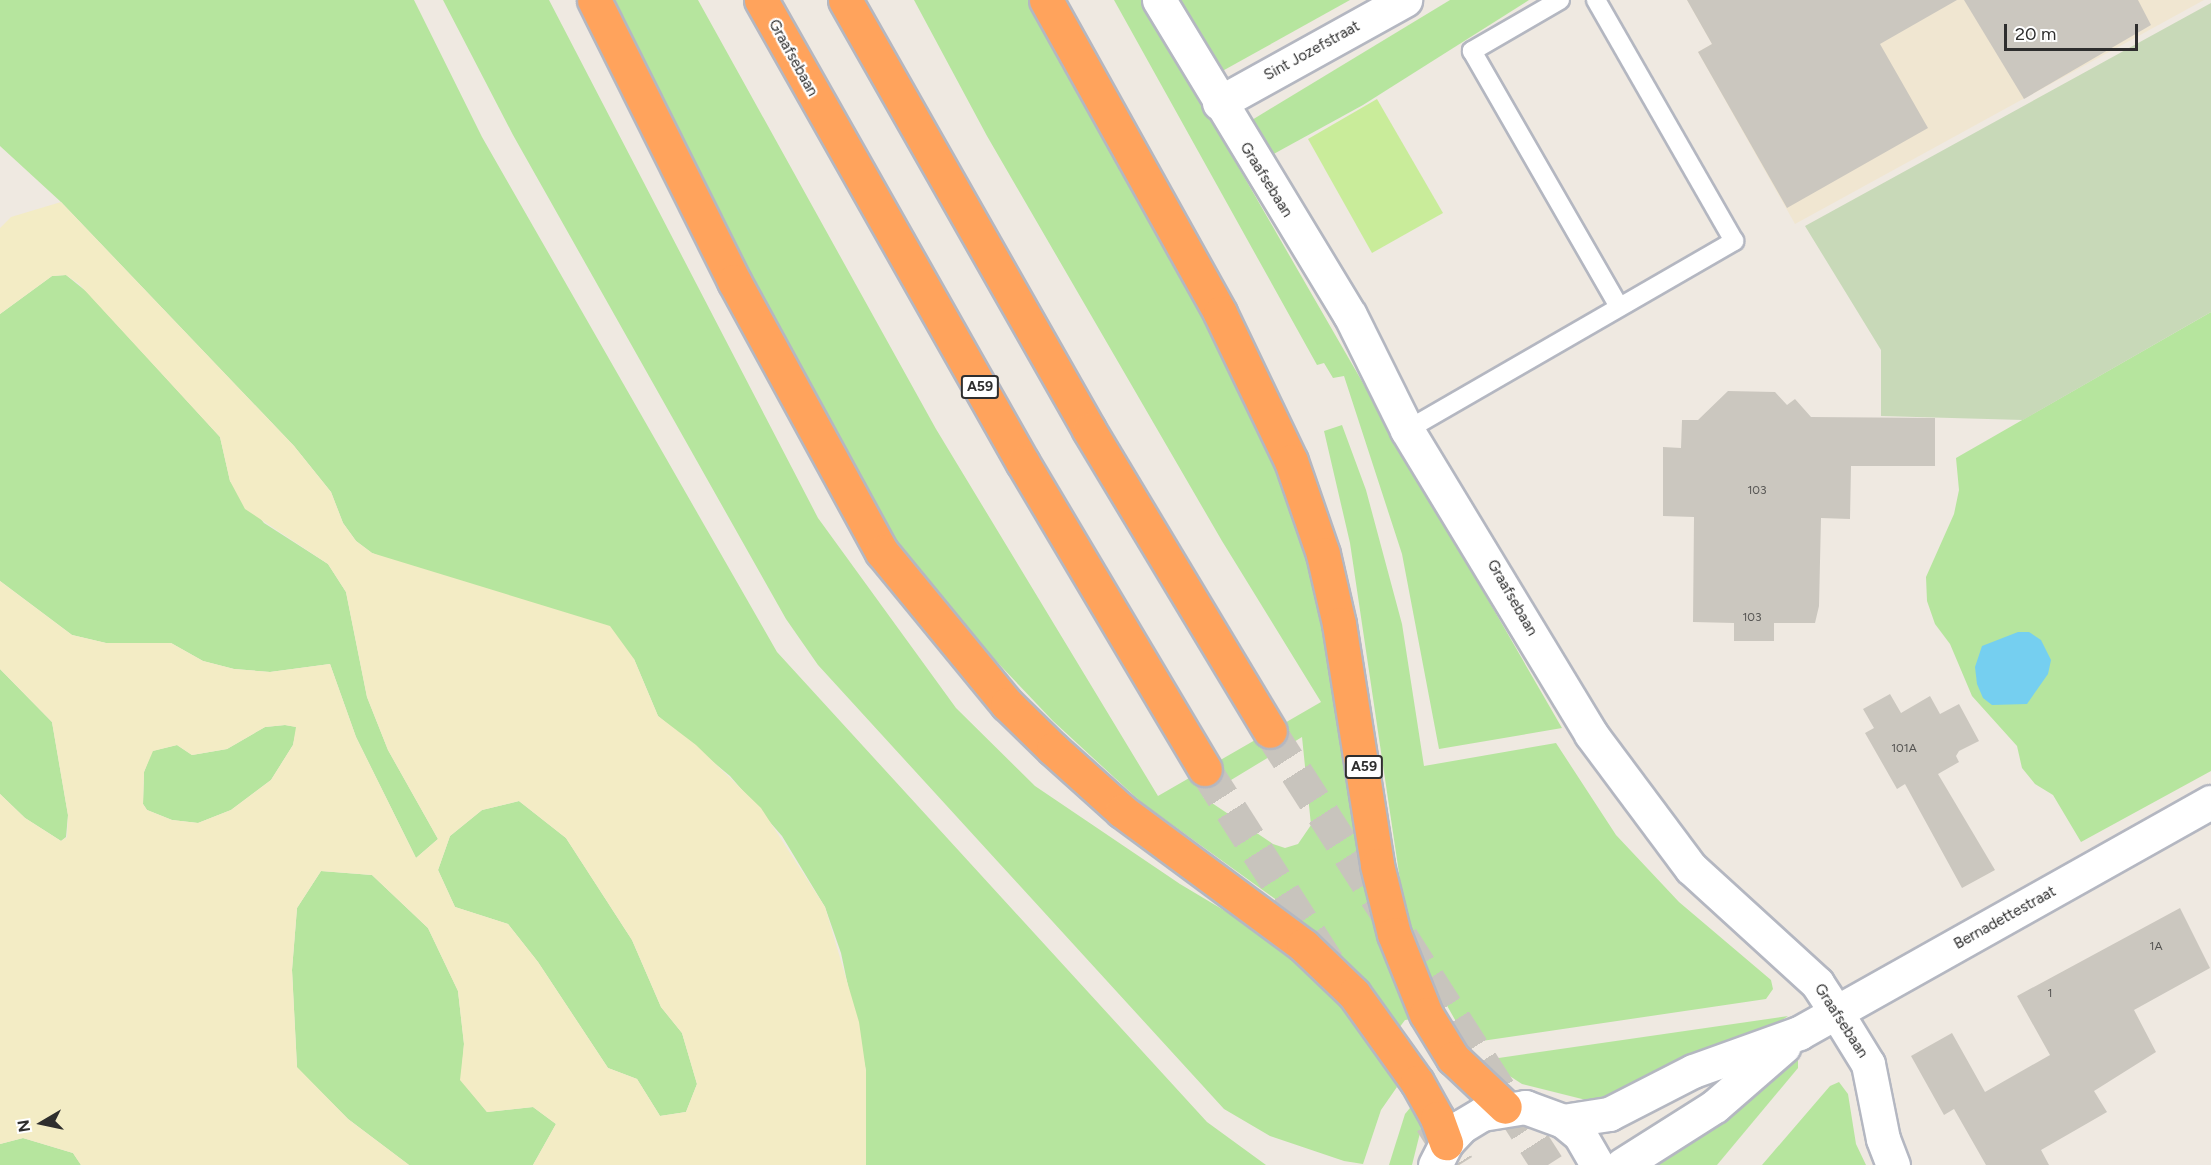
<!DOCTYPE html>
<html>
<head>
<meta charset="utf-8">
<style>
  body { margin:0 }
  #map { position:relative; width:2211px; height:1165px; overflow:hidden; background:#efe9e1; font-family:Figtree,sans-serif }
  div>[style] { position:absolute }
  .education>* { inset:0; background:#f0e6d1 }
  .green>* { inset:0; background:#b6e59e }
  .sand>* { inset:0; background:#f3ecc5 }
  .cemetery>* { inset:0; background:#c8d9b8 }
  .pitch>* { inset:0; background:#c9ec9a }
  .water>* { inset:0; background:#75cff0 }
  .building>* { inset:0; background:#cbc7bf }
  .highway-tunnel>* { height:33px; margin-top:-16.5px; transform-origin:0; background:repeating-linear-gradient(90deg,#c8c4bd 0 33px,transparent 0 49px) }
  .roads { filter:drop-shadow(2px 0 #b4b7c1) drop-shadow(-2px 0 #b4b7c1) drop-shadow(0 2px #b4b7c1) drop-shadow(0 -2px #b4b7c1) }
  .lane>* { height:18px; margin:-9px; padding:0 9px; transform-origin:9px; border-radius:9px; background:#fff }
  .street>* { height:33px; margin:-16.5px; padding:0 16.5px; transform-origin:16.5px; border-radius:16.5px; background:#fff }
  .secondary>* { height:33px; margin:-16.5px; padding:0 16.5px; transform-origin:16.5px; border-radius:16.5px; background:#fff }
  .highway>* { height:33px; margin:-16.5px; padding:0 16.5px; transform-origin:16.5px; border-radius:16.5px; background:#ffa35c }
  span { translate:-50% -50%; white-space:nowrap; text-align:center; line-height:1.15; -webkit-text-stroke:4.5px #fff; paint-order:stroke }
  .number-label { font-size:12px; color:#555452 }
  .number-label span { -webkit-text-stroke-width:0 }
  .shield-label span { padding:2px 4px; background:#fff; border:2px solid; border-radius:4px; -webkit-text-stroke-width:0 }
  .shield-label { font-size:14px; color:#2e2e2e; font-weight:700 }
  .street-label { font-size:15px; color:#2e2e2e }
  .north { position:absolute; left:12px; top:1093px; width:60px; height:60px; -webkit-text-stroke:4px #fff; paint-order:stroke; rotate:261deg; font-size:16px; font-weight:700; line-height:24px; text-align:center; color:#2e2e2e }
  .north::after { content:''; display:block; margin:auto; width:21px; height:27px; background:#2e2e2e; clip-path:polygon(50% 0,100% 100%,50% 72%,0 100%) }
  .scale { position:absolute; left:2004px; top:24px; width:134px; height:27px; box-sizing:border-box; border:3px solid #2e2e2e; border-top:0; padding-left:8px; font-size:18px; line-height:21px; white-space:nowrap; color:#2e2e2e; -webkit-text-stroke:4px #fff; paint-order:stroke }
</style>
</head>
<body>
<div id="map">
  <div class="education">
    <i style="clip-path:polygon(1687px 0,2204px 0,1795px 224px,1698px 52px,1712px 44px)"></i>
  </div>
  <div class="green">
    <i style="clip-path:polygon(0 0,414px 0,482px 137px,777px 652px,1207px 1122px,1266px 1165px,866px 1165px,866px 1071px,841px 953px,825px 907px,782px 836px,730px 776px,658px 716px,634px 659px,372px 553px,356px 541px,343px 523px,331px 492px,294px 446px,61px 202px,0 146px)"></i>
    <i style="clip-path:polygon(443px 0,549px 0,818px 518px,956px 708px,1035px 786px,1180px 884px,1299px 955px,1352px 1008px,1381px 1053px,1397px 1087px,1381px 1110px,1363px 1164px,1344px 1161px,1270px 1136px,1224px 1109px,818px 665px,786px 619px,513px 135px)"></i>
    <i style="clip-path:polygon(evenodd,607px 0,698px 0,936px 429px,1158px 796px,1321px 702px,1222px 541px,987px 136px,914px 0,1030px 0,1215px 330px,1267px 438px,1312px 574px,1354px 794px,1414px 1019px,1405px 1020px,1399px 1028px,1341px 957px,1285px 906px,1142px 803px,1053px 721px,979px 643px,898px 543px,719px 220px,607px 0,1302px 737px,1311px 825px,1298px 844px,1285px 848px,1273px 844px,1203px 797px,1302px 737px)"></i>
    <i style="clip-path:polygon(1114px 0,1142px 0,1562px 728px,1439px 749px,1402px 554px,1344px 376px,1333px 378px,1324px 363px,1317px 365px)"></i>
    <i style="clip-path:polygon(1173px 0,1350px 0,1217px 74px)"></i>
    <i style="clip-path:polygon(1450px 0,1529px 0,1363px 105px,1270px 156px,1247px 123px)"></i>
    <i style="clip-path:polygon(66px 275px,87px 292px,220px 437px,230px 481px,264px 523px,328px 564px,346px 592px,367px 697px,388px 750px,438px 839px,416px 858px,356px 737px,330px 664px,270px 672px,234px 669px,203px 661px,171px 643px,106px 643px,72px 635px,0 581px,0 314px,52px 276px)"></i>
    <i style="clip-path:polygon(2211px 312px,2211px 771px,2081px 842px,2053px 795px,2035px 784px,2022px 768px,2017px 746px,1972px 696px,1950px 644px,1935px 624px,1927px 601px,1926px 577px,1954px 514px,1959px 490px,1956px 458px)"></i>
    <i style="clip-path:polygon(1342px 425px,1366px 490px,1402px 624px,1424px 766px,1556px 743px,1616px 835px,1679px 902px,1771px 980px,1773px 989px,1766px 999px,1468px 1043px,1422px 961px,1403px 900px,1350px 543px,1324px 431px)"></i>
    <i style="clip-path:polygon(0 669px,52px 722px,68px 815px,66px 837px,61px 841px,25px 818px,0 794px)"></i>
    <i style="clip-path:polygon(285px 725px,297px 727px,293px 745px,271px 780px,231px 810px,198px 823px,172px 820px,147px 810px,143px 804px,144px 772px,152px 751px,177px 745px,192px 755px,227px 749px,265px 727px)"></i>
    <i style="clip-path:polygon(519px 801px,566px 838px,632px 940px,661px 1007px,682px 1033px,697px 1084px,686px 1112px,660px 1116px,637px 1079px,608px 1068px,538px 962px,508px 924px,455px 907px,438px 870px,450px 836px,482px 810px)"></i>
    <i style="clip-path:polygon(321px 871px,372px 875px,428px 928px,458px 991px,464px 1044px,461px 1080px,487px 1112px,533px 1107px,556px 1124px,533px 1165px,409px 1165px,348px 1119px,297px 1068px,292px 970px,297px 908px)"></i>
    <i style="clip-path:polygon(1788px 1016px,1771px 1028px,1616px 1094px,1586px 1100px,1522px 1084px,1485px 1060px)"></i>
    <i style="clip-path:polygon(1798px 1060px,1798px 1068px,1717px 1165px,1655px 1165px)"></i>
    <i style="clip-path:polygon(1839px 1082px,1848px 1094px,1856px 1144px,1866px 1165px,1762px 1165px,1830px 1086px)"></i>
    <i style="clip-path:polygon(1415px 1102px,1421px 1129px,1412px 1165px,1389px 1165px,1405px 1114px)"></i>
    <i style="clip-path:polygon(23px 1138px,73px 1153px,81px 1165px,0 1165px,0 1144px)"></i>
  </div>
  <div class="sand">
    <i style="clip-path:polygon(evenodd,61px 202px,294px 446px,331px 492px,343px 523px,356px 541px,372px 553px,610px 626px,634px 659px,658px 716px,696px 745px,761px 808px,825px 907px,859px 1022px,866px 1071px,866px 1165px,533px 1165px,556px 1124px,533px 1107px,487px 1112px,460px 1080px,464px 1044px,458px 991px,428px 928px,372px 875px,321px 871px,297px 908px,292px 970px,297px 1067px,348px 1119px,409px 1165px,81px 1165px,73px 1153px,23px 1138px,0 1144px,0 794px,25px 818px,61px 841px,67px 837px,68px 815px,52px 722px,0 669px,0 581px,72px 635px,106px 643px,171px 643px,203px 661px,234px 669px,270px 672px,330px 664px,356px 737px,416px 858px,438px 839px,388px 750px,367px 697px,346px 592px,328px 564px,245px 509px,230px 481px,220px 437px,79px 284px,66px 275px,52px 276px,0 314px,0 228px,11px 217px,61px 202px,285px 725px,296px 727px,293px 745px,271px 780px,231px 810px,198px 823px,172px 820px,147px 810px,143px 804px,144px 772px,153px 751px,177px 745px,192px 755px,227px 749px,265px 727px,285px 725px,61px 202px,519px 801px,566px 838px,632px 940px,661px 1007px,682px 1033px,697px 1084px,686px 1112px,660px 1116px,637px 1079px,608px 1068px,538px 962px,508px 924px,455px 907px,438px 870px,450px 836px,482px 810px,519px 801px)"></i>
  </div>
  <div class="cemetery">
    <i style="clip-path:polygon(2211px 3px,2211px 312px,2023px 420px,1881px 416px,1881px 350px,1805px 226px)"></i>
  </div>
  <div class="pitch">
    <i style="clip-path:polygon(1377px 99px,1443px 213px,1372px 253px,1308px 139px)"></i>
  </div>
  <div class="water">
    <i style="clip-path:polygon(2018px 632px,2029px 632px,2041px 640px,2051px 660px,2048px 674px,2027px 704px,1992px 705px,1983px 698px,1977px 684px,1975px 667px,1982px 646px)"></i>
  </div>
  <div class="building">
    <i style="clip-path:polygon(1687px 0,1957px 0,1880px 44px,1928px 128px,1787px 208px,1698px 52px,1712px 44px)"></i>
    <i style="clip-path:polygon(1964px 0,2138px 0,2151px 25px,2024px 99px)"></i>
    <i style="clip-path:polygon(1728px 391px,1775px 392px,1787px 405px,1795px 399px,1811px 417px,1935px 418px,1935px 466px,1851px 466px,1850px 519px,1821px 518px,1819px 606px,1815px 623px,1774px 623px,1774px 641px,1734px 641px,1734px 623px,1693px 622px,1694px 517px,1663px 516px,1663px 447px,1681px 448px,1682px 420px,1698px 420px)"></i>
    <i style="clip-path:polygon(1890px 694px,1901px 713px,1930px 696px,1940px 714px,1959px 704px,1979px 741px,1959px 751px,1956px 756px,1959px 762px,1938px 774px,1995px 870px,1962px 888px,1905px 784px,1897px 789px,1865px 733px,1874px 728px,1863px 709px)"></i>
    <i style="clip-path:polygon(2180px 908px,2210px 968px,2134px 1010px,2156px 1052px,2094px 1091px,2107px 1112px,2041px 1150px,2049px 1165px,1986px 1165px,1954px 1109px,1944px 1115px,1911px 1056px,1952px 1033px,1985px 1092px,2050px 1055px,2017px 996px)"></i>
  </div>
  <div class="highway-tunnel">
    <i style="left:1270px;top:731px;width:515px;rotate:57.36deg"></i>
    <i style="left:1205px;top:769px;width:232px;rotate:57.5deg"></i>
    <i style="left:1431px;top:1122px;width:51px;rotate:57.9deg"></i>
  </div>
  <div class="roads">
    <div class="lane">
      <i style="left:1560px;top:0;width:102px;rotate:149.9deg"></i>
      <i style="left:1472px;top:51px;width:295px;rotate:60.1deg"></i>
      <i style="left:1407px;top:430px;width:378px;rotate:-30deg"></i>
      <i style="left:1734px;top:241px;width:278px;rotate:-119.8deg"></i>
    </div>
    <div class="street">
      <i style="left:1159px;top:0;width:368px;rotate:58.8deg"></i>
      <i style="left:1350px;top:315px;width:128px;rotate:63.6deg"></i>
      <i style="left:1407px;top:430px;width:355px;rotate:58.8deg"></i>
      <i style="left:1591px;top:734px;width:167px;rotate:53.3deg"></i>
      <i style="left:1691px;top:868px;width:171px;rotate:42.4deg"></i>
      <i style="left:1817px;top:983px;width:35px;rotate:57deg"></i>
      <i style="left:1836px;top:1012px;width:61px;rotate:58.4deg"></i>
      <i style="left:1868px;top:1064px;width:76px;rotate:78.7deg"></i>
      <i style="left:1883px;top:1139px;width:28px;rotate:69deg"></i>
      <i style="left:1219px;top:103px;width:213px;rotate:-29deg"></i>
    </div>
    <div class="secondary">
      <i style="left:1563px;top:1121px;width:47px;rotate:-8.7deg"></i>
      <i style="left:1609px;top:1114px;width:94px;rotate:-27.1deg"></i>
      <i style="left:1693px;top:1071px;width:113px;rotate:-19.7deg"></i>
      <i style="left:1799px;top:1033px;width:472px;rotate:-29.3deg"></i>
      <i style="left:1435px;top:1165px;width:25px;rotate:-63deg"></i>
      <i style="left:1446px;top:1143px;width:23px;rotate:-47deg"></i>
      <i style="left:1462px;top:1126px;width:23px;rotate:-31deg"></i>
      <i style="left:1482px;top:1114px;width:44px;rotate:-9.2deg"></i>
      <i style="left:1525px;top:1107px;width:40px;rotate:20.2deg"></i>
      <i style="left:1563px;top:1121px;width:22px;rotate:39deg"></i>
      <i style="left:1580px;top:1135px;width:34px;rotate:60deg"></i>
      <i style="left:1622px;top:1165px;width:110px;rotate:-32.4deg"></i>
      <i style="left:1715px;top:1106px;width:91px;rotate:-41deg"></i>
    </div>
    <div class="highway">
      <i style="left:594px;top:0;width:314px;rotate:63.5deg"></i>
      <i style="left:734px;top:281px;width:309px;rotate:61.4deg"></i>
      <i style="left:882px;top:552px;width:197px;rotate:50.6deg"></i>
      <i style="left:1007px;top:704px;width:64px;rotate:44.4deg"></i>
      <i style="left:1053px;top:749px;width:93px;rotate:41.9deg"></i>
      <i style="left:1122px;top:811px;width:225px;rotate:36.5deg"></i>
      <i style="left:1303px;top:945px;width:71px;rotate:43.9deg"></i>
      <i style="left:1354px;top:994px;width:108px;rotate:54.4deg"></i>
      <i style="left:1417px;top:1082px;width:41px;rotate:60.9deg"></i>
      <i style="left:1437px;top:1118px;width:27px;rotate:70deg"></i>
      <i style="left:761px;top:0;width:532px;rotate:60.5deg"></i>
      <i style="left:1023px;top:463px;width:356px;rotate:59.3deg"></i>
      <i style="left:845px;top:0;width:494px;rotate:60.4deg"></i>
      <i style="left:1089px;top:430px;width:351px;rotate:59deg"></i>
      <i style="left:1046px;top:0;width:358px;rotate:60.9deg"></i>
      <i style="left:1220px;top:313px;width:164px;rotate:64.4deg"></i>
      <i style="left:1291px;top:461px;width:98px;rotate:71deg"></i>
      <i style="left:1323px;top:554px;width:72px;rotate:77.1deg"></i>
      <i style="left:1339px;top:624px;width:244px;rotate:81deg"></i>
      <i style="left:1377px;top:865px;width:71px;rotate:76.2deg"></i>
      <i style="left:1394px;top:934px;width:86px;rotate:68.2deg"></i>
      <i style="left:1426px;top:1014px;width:52px;rotate:58.5deg"></i>
      <i style="left:1453px;top:1058px;width:71px;rotate:43.3deg"></i>
    </div>
  </div>
  <div class="number-label">
    <span style="left:1757px;top:491px">103</span>
    <span style="left:1752px;top:618px">103</span>
    <span style="left:1904px;top:749px">101A</span>
    <span style="left:2156px;top:947px">1A</span>
    <span style="left:2050px;top:994px">1</span>
  </div>
  <div class="shield-label">
    <span style="left:980px;top:387px">A59</span>
    <span style="left:1364px;top:767px">A59</span>
  </div>
  <div class="street-label">
    <span style="left:1312px;top:51px;rotate:-29deg">Sint Jozefstraat</span>
    <span style="left:793px;top:58px;rotate:61deg">Graafsebaan</span>
    <span style="left:1266px;top:180px;rotate:58deg">Graafsebaan</span>
    <span style="left:1512px;top:598px;rotate:60deg">Graafsebaan</span>
    <span style="left:2005px;top:918px;rotate:-29deg">Bernadettestraat</span>
    <span style="left:1841px;top:1021px;rotate:57deg">Graafsebaan</span>
  </div>
  <div class="north">N</div>
  <div class="scale">20 m</div>
</div>
</body>
</html>
